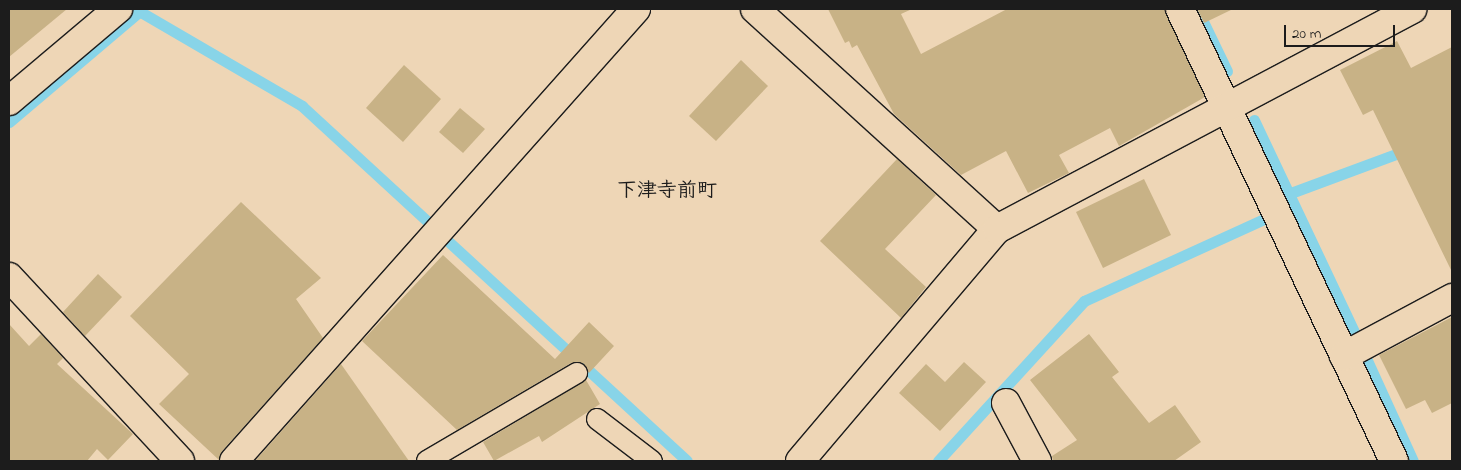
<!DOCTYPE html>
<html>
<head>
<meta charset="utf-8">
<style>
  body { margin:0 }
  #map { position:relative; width:1461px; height:470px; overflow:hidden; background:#eed6b6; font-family:"Indie Flower","Klee One",sans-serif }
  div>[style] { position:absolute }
  .stream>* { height:11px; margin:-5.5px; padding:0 5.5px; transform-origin:5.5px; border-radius:5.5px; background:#88d4e8 }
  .building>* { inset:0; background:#c8b286 }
  .roads { filter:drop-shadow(1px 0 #1c1c1c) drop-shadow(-1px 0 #1c1c1c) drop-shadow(0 1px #1c1c1c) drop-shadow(0 -1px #1c1c1c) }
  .service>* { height:20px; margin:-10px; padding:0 10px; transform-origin:10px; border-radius:10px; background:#eed6b6 }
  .minor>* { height:28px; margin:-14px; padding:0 14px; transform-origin:14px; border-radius:14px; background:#eed6b6 }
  span { translate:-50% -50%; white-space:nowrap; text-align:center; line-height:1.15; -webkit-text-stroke:4px #eed6b6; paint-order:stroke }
  .quarter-label { font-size:20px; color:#1c1c1c; font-weight:700 }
  .frame { position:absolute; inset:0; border:10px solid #1c1c1c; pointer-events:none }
  .scale { position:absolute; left:1284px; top:25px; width:111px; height:22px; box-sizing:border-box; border:2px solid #1c1c1c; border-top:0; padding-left:6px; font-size:15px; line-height:18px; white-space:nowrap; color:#1c1c1c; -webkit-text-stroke:4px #eed6b6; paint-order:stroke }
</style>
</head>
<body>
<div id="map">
  <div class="stream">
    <i style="left:1197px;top:9px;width:69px;rotate:64.2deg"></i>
    <i style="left:139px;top:11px;width:189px;rotate:30.2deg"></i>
    <i style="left:302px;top:106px;width:171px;rotate:42.6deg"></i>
    <i style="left:1254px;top:120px;width:237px;rotate:64.7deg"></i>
    <i style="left:9px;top:122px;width:172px;rotate:-40.3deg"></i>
    <i style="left:1288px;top:194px;width:127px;rotate:-20.3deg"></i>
    <i style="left:449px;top:242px;width:323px;rotate:42.6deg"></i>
    <i style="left:1366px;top:358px;width:113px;rotate:65.5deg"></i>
    <i style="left:938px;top:461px;width:217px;rotate:-47.6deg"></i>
    <i style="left:1084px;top:301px;width:196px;rotate:-24.5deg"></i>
  </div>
  <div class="building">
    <i style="clip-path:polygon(9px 9px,67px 9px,9px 57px)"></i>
    <i style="clip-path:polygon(828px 9px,912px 9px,901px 14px,921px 54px,1007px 9px,1165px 9px,1205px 97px,1119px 146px,1110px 128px,1059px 155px,1069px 173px,1028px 193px,1006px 151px,961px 175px,894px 114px,857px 45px,852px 48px,849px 41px,845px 43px)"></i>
    <i style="clip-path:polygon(1197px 9px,1233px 9px,1204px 23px)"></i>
    <i style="clip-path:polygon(1397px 41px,1411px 68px,1452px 47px,1452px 272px,1373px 110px,1363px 115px,1340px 70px)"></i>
    <i style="clip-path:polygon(741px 60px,768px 86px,716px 141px,689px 116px)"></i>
    <i style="clip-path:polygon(404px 65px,441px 99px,403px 142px,366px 108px)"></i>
    <i style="clip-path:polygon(460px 108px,485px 129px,463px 153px,439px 132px)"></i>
    <i style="clip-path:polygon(897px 159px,936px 195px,885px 249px,926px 287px,901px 318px,820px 241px)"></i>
    <i style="clip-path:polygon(1144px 179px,1171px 235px,1103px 268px,1076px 212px)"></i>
    <i style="clip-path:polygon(241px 202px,321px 278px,296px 299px,323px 338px,222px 451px,219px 460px,159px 404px,189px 374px,130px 316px)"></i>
    <i style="clip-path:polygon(443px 255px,555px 359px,589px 322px,614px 346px,589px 373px,583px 363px,571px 363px,457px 430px,362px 341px)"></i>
    <i style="clip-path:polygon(98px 274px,122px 297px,85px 336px,63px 312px)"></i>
    <i style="clip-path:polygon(1452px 317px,1452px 403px,1432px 413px,1425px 400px,1406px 409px,1379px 355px)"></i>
    <i style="clip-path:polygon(9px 324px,29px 346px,41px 334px,63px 358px,57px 364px,133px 434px,108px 460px,97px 449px,87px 461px,9px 461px)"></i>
    <i style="clip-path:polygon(1089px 334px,1119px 372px,1112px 377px,1149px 423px,1175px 405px,1201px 442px,1174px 461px,1053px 461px,1052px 456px,1077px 440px,1030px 380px)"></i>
    <i style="clip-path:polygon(964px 362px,986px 382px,940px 431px,899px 393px,926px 364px,945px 382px)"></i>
    <i style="clip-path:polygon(341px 364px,409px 461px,255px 461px)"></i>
    <i style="clip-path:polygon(586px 380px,600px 404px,542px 442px,539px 436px,494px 461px,483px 442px)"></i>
  </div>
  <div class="roads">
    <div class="service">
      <i style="left:597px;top:419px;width:69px;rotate:37.4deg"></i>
      <i style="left:427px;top:461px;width:174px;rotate:-30.4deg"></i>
    </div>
    <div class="minor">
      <i style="left:755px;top:9px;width:327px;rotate:42.3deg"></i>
      <i style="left:1180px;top:9px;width:500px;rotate:64.66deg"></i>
      <i style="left:9px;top:101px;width:143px;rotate:-40.2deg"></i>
      <i style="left:9px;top:277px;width:251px;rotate:47.1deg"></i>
      <i style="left:1344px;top:356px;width:123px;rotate:-28.2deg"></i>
      <i style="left:1006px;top:403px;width:66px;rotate:61.9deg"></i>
      <i style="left:234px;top:461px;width:605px;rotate:-48.35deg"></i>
      <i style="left:800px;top:461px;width:304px;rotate:-49.7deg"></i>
      <i style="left:997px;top:229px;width:470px;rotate:-27.9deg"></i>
    </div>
  </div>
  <div class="quarter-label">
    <span style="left:667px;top:191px">下津寺前町</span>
  </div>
  <div class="frame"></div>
  <div class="scale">20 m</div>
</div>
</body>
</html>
